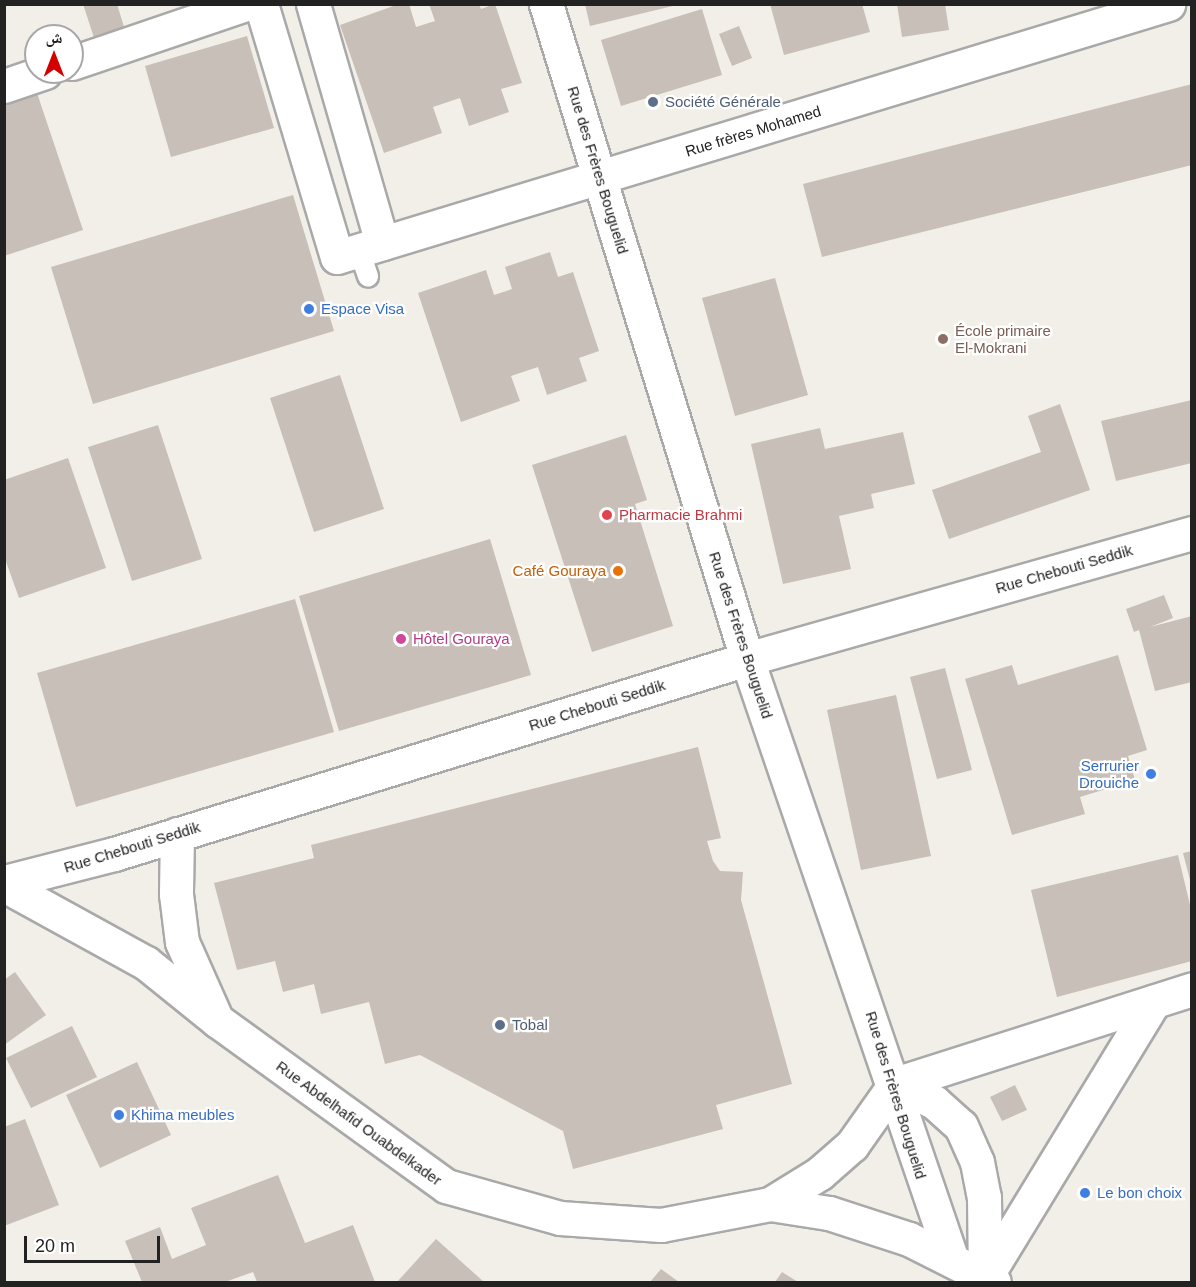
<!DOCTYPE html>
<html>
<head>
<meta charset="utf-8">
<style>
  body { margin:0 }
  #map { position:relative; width:1196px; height:1287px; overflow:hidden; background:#f2efe9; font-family:Helvetica,"Noto Naskh Arabic",sans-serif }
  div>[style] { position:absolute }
  .building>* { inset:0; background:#c7bfb8 }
  .roads { filter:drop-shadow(2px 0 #a9a9a9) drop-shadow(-2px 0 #a9a9a9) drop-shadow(0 2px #a9a9a9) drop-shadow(0 -2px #a9a9a9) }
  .service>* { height:20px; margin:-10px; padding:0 10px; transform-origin:10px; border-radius:10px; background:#fff }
  .minor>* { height:33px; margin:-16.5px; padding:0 16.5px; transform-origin:16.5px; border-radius:16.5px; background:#fff }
  .dots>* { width:16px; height:16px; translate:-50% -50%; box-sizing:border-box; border:3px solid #fff; border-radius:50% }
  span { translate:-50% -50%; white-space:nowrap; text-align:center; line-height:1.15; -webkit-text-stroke:4.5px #fff; paint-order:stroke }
  .service-label { font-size:15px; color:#4e5e75 }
  .left { translate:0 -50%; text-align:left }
  .street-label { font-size:15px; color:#222 }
  .shop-label { font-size:15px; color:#366cbe }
  .right { translate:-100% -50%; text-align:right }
  .education-label { font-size:15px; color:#785e54 }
  .health-label { font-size:15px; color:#be3a42 }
  .food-label { font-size:15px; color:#c56008 }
  .hotel-label { font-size:15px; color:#b23c85 }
  .frame { position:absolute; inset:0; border:6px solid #222; pointer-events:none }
  .north { position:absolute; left:24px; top:24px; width:60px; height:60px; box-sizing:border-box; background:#fff; border:2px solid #a7a7a7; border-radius:50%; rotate:0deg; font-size:16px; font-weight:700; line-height:24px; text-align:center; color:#222 }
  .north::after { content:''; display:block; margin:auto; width:21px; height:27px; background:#d40000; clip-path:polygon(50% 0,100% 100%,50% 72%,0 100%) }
  .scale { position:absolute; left:24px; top:1236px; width:136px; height:27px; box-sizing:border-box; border:3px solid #222; border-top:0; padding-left:8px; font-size:18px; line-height:21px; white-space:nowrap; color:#222; -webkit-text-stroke:4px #fff; paint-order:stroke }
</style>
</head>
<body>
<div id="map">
  <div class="building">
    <i style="clip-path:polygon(83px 4px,117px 4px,128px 40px,98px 50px)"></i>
    <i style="clip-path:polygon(399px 4px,409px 4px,416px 27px,435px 21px,429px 4px,479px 4px,481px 9px,495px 4px,522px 83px,501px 89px,509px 112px,469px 126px,460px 98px,433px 107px,442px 133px,384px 153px,340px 25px)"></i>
    <i style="clip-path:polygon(585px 4px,677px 4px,677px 5px,590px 26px)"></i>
    <i style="clip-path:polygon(770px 4px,862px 4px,870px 32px,784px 55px)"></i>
    <i style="clip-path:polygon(897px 4px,945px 4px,949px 30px,902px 37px)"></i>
    <i style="clip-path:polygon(702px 9px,722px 75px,621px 106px,601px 40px)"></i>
    <i style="clip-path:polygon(739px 26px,752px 58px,732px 66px,719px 34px)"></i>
    <i style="clip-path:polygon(247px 36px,274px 128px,171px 157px,145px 66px)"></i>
    <i style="clip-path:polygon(1192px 84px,1192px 165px,822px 257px,803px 184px)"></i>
    <i style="clip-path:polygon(36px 90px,83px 230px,4px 256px,4px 100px)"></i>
    <i style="clip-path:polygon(293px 195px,334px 331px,93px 404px,51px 267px)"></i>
    <i style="clip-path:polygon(550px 252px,558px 277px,573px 272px,599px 351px,579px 358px,587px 381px,547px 395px,538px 367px,511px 376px,520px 401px,461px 422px,418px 293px,486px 270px,494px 295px,512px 289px,505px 267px)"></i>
    <i style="clip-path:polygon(775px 278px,808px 395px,735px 416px,702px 298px)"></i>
    <i style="clip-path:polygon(340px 375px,384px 509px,314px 532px,270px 398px)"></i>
    <i style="clip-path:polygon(1192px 400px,1192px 463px,1116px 481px,1101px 421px)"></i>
    <i style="clip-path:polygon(1060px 404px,1090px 490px,949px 539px,932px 490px,1041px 452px,1028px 416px)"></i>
    <i style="clip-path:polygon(158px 425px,202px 559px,132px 581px,88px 447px)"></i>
    <i style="clip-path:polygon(820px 428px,825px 449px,903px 432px,915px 484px,871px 494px,874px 508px,839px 516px,851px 569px,783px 584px,751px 444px)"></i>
    <i style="clip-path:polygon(626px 435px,647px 500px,635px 504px,673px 626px,592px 652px,532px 465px)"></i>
    <i style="clip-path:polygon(68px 458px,106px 568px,19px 598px,4px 556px,4px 480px)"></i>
    <i style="clip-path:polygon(490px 539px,531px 675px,339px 731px,299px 596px)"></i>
    <i style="clip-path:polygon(1164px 595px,1173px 618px,1150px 627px,1192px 616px,1192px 682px,1155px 691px,1139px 630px,1134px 632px,1126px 609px)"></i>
    <i style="clip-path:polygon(295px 599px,334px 732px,76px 807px,37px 673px)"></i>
    <i style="clip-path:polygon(1118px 655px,1147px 750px,1128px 756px,1135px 780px,1080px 797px,1085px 814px,1012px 835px,965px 679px,1012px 665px,1018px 685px)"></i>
    <i style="clip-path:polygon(945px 668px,972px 770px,937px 779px,910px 677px)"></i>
    <i style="clip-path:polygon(896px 695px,931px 856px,861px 870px,827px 710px)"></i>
    <i style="clip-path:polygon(698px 747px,721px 838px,707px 841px,713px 861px,720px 871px,743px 872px,741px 900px,792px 1084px,716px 1105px,723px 1129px,573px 1169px,563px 1131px,420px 1055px,385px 1064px,369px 1002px,321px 1014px,314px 984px,283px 992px,275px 961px,237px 970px,214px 883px,314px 858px,311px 845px)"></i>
    <i style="clip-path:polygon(1192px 851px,1192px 884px,1191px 884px,1183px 853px)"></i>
    <i style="clip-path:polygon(1178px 855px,1192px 913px,1192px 961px,1057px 997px,1031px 890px)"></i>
    <i style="clip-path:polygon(15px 972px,46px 1015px,4px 1045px,4px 980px)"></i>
    <i style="clip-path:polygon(72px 1026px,97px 1077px,31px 1108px,6px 1058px)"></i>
    <i style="clip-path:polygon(137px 1062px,171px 1135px,100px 1168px,66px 1095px)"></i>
    <i style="clip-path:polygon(1015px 1085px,1027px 1110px,1002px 1121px,990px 1097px)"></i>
    <i style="clip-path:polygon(25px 1119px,59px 1205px,4px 1226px,4px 1127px)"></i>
    <i style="clip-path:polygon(278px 1175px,305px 1243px,353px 1225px,375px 1282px,257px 1282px,253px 1272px,225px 1282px,142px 1282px,125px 1241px,160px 1227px,172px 1259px,206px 1245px,191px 1208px)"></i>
    <i style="clip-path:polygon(436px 1239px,484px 1282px,397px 1282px)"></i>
    <i style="clip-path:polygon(661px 1269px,679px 1282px,650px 1282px)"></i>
    <i style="clip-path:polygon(782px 1272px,798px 1282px,775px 1282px)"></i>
  </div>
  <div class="roads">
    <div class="service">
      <i style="left:359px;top:250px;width:28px;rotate:71deg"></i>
    </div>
    <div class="minor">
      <i style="left:261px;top:4px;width:264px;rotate:73.3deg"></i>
      <i style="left:337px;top:257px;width:869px;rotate:-16.93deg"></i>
      <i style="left:313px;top:4px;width:249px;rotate:73.9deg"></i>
      <i style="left:546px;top:4px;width:685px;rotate:72.94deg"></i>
      <i style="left:747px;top:659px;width:635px;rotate:71.17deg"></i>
      <i style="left:72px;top:63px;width:183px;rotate:-18.8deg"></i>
      <i style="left:4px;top:86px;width:43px;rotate:-18.9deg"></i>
      <i style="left:177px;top:834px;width:60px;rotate:91deg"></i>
      <i style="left:176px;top:894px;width:48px;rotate:82.9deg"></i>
      <i style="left:182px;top:942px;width:79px;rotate:66deg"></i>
      <i style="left:4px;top:882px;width:114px;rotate:-14.3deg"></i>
      <i style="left:114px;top:854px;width:662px;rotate:-17.12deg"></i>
      <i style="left:747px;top:659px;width:462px;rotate:-15.8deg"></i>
      <i style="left:4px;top:885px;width:162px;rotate:28.8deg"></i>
      <i style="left:146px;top:963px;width:92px;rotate:38.9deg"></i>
      <i style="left:218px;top:1021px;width:281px;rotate:35.9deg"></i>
      <i style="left:446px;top:1186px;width:118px;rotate:15.7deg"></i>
      <i style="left:560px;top:1218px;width:101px;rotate:4deg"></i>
      <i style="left:661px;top:1225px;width:111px;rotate:-10.9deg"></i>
      <i style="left:770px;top:1204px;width:60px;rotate:8.7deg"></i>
      <i style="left:829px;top:1213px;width:84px;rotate:18deg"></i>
      <i style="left:909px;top:1239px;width:95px;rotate:26.8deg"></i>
      <i style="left:895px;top:1084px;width:43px;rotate:24.8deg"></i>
      <i style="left:934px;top:1102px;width:36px;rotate:42deg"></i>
      <i style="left:961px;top:1126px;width:39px;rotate:66deg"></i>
      <i style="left:977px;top:1162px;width:36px;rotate:79deg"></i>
      <i style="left:984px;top:1197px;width:78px;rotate:89.3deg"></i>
      <i style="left:770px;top:1204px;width:59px;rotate:-31.8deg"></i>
      <i style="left:820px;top:1173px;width:43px;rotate:-41.2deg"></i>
      <i style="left:852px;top:1145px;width:75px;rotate:-54.8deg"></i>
      <i style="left:895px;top:1084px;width:312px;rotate:-17.7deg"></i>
      <i style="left:985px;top:1278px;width:324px;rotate:-58.6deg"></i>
    </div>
  </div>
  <div class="dots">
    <i style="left:653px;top:102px;background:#5c6f8a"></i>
    <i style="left:309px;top:309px;background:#3f7fe0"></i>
    <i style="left:943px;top:339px;background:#8d6e63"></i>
    <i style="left:607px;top:515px;background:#e0444e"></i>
    <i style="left:618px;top:571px;background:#e8710a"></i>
    <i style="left:401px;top:639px;background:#d1479c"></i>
    <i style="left:1151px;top:774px;background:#3f7fe0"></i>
    <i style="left:500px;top:1025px;background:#5c6f8a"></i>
    <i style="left:119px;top:1115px;background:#3f7fe0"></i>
    <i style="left:1085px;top:1193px;background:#3f7fe0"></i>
  </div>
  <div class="service-label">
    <span class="left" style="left:665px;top:102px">Société Générale</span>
    <span class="left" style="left:512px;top:1025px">Tobal</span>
  </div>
  <div class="street-label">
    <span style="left:753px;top:131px;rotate:-17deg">Rue frères Mohamed</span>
    <span style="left:598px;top:170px;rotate:73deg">Rue des Frères Bouguelid</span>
    <span style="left:1064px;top:569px;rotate:-16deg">Rue Chebouti Seddik</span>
    <span style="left:741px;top:635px;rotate:72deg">Rue des Frères Bouguelid</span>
    <span style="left:597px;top:705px;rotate:-17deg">Rue Chebouti Seddik</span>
    <span style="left:132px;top:847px;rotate:-17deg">Rue Chebouti Seddik</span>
    <span style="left:896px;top:1095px;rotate:73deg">Rue des Frères Bouguelid</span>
    <span style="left:359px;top:1123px;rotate:36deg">Rue Abdelhafid Ouabdelkader</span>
  </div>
  <div class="shop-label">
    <span class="left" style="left:321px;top:309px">Espace Visa</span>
    <span class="right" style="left:1139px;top:774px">Serrurier<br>Drouiche</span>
    <span class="left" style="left:131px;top:1115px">Khima meubles</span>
    <span class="left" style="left:1097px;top:1193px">Le bon choix</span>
  </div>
  <div class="education-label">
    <span class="left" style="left:955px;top:339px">École primaire<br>El-Mokrani</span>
  </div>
  <div class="health-label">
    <span class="left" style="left:619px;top:515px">Pharmacie Brahmi</span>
  </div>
  <div class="food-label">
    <span class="right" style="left:606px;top:571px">Café Gouraya</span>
  </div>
  <div class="hotel-label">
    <span class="left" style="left:413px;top:639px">Hôtel Gouraya</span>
  </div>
  <div class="frame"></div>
  <div class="north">ش</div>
  <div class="scale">20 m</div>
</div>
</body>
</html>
